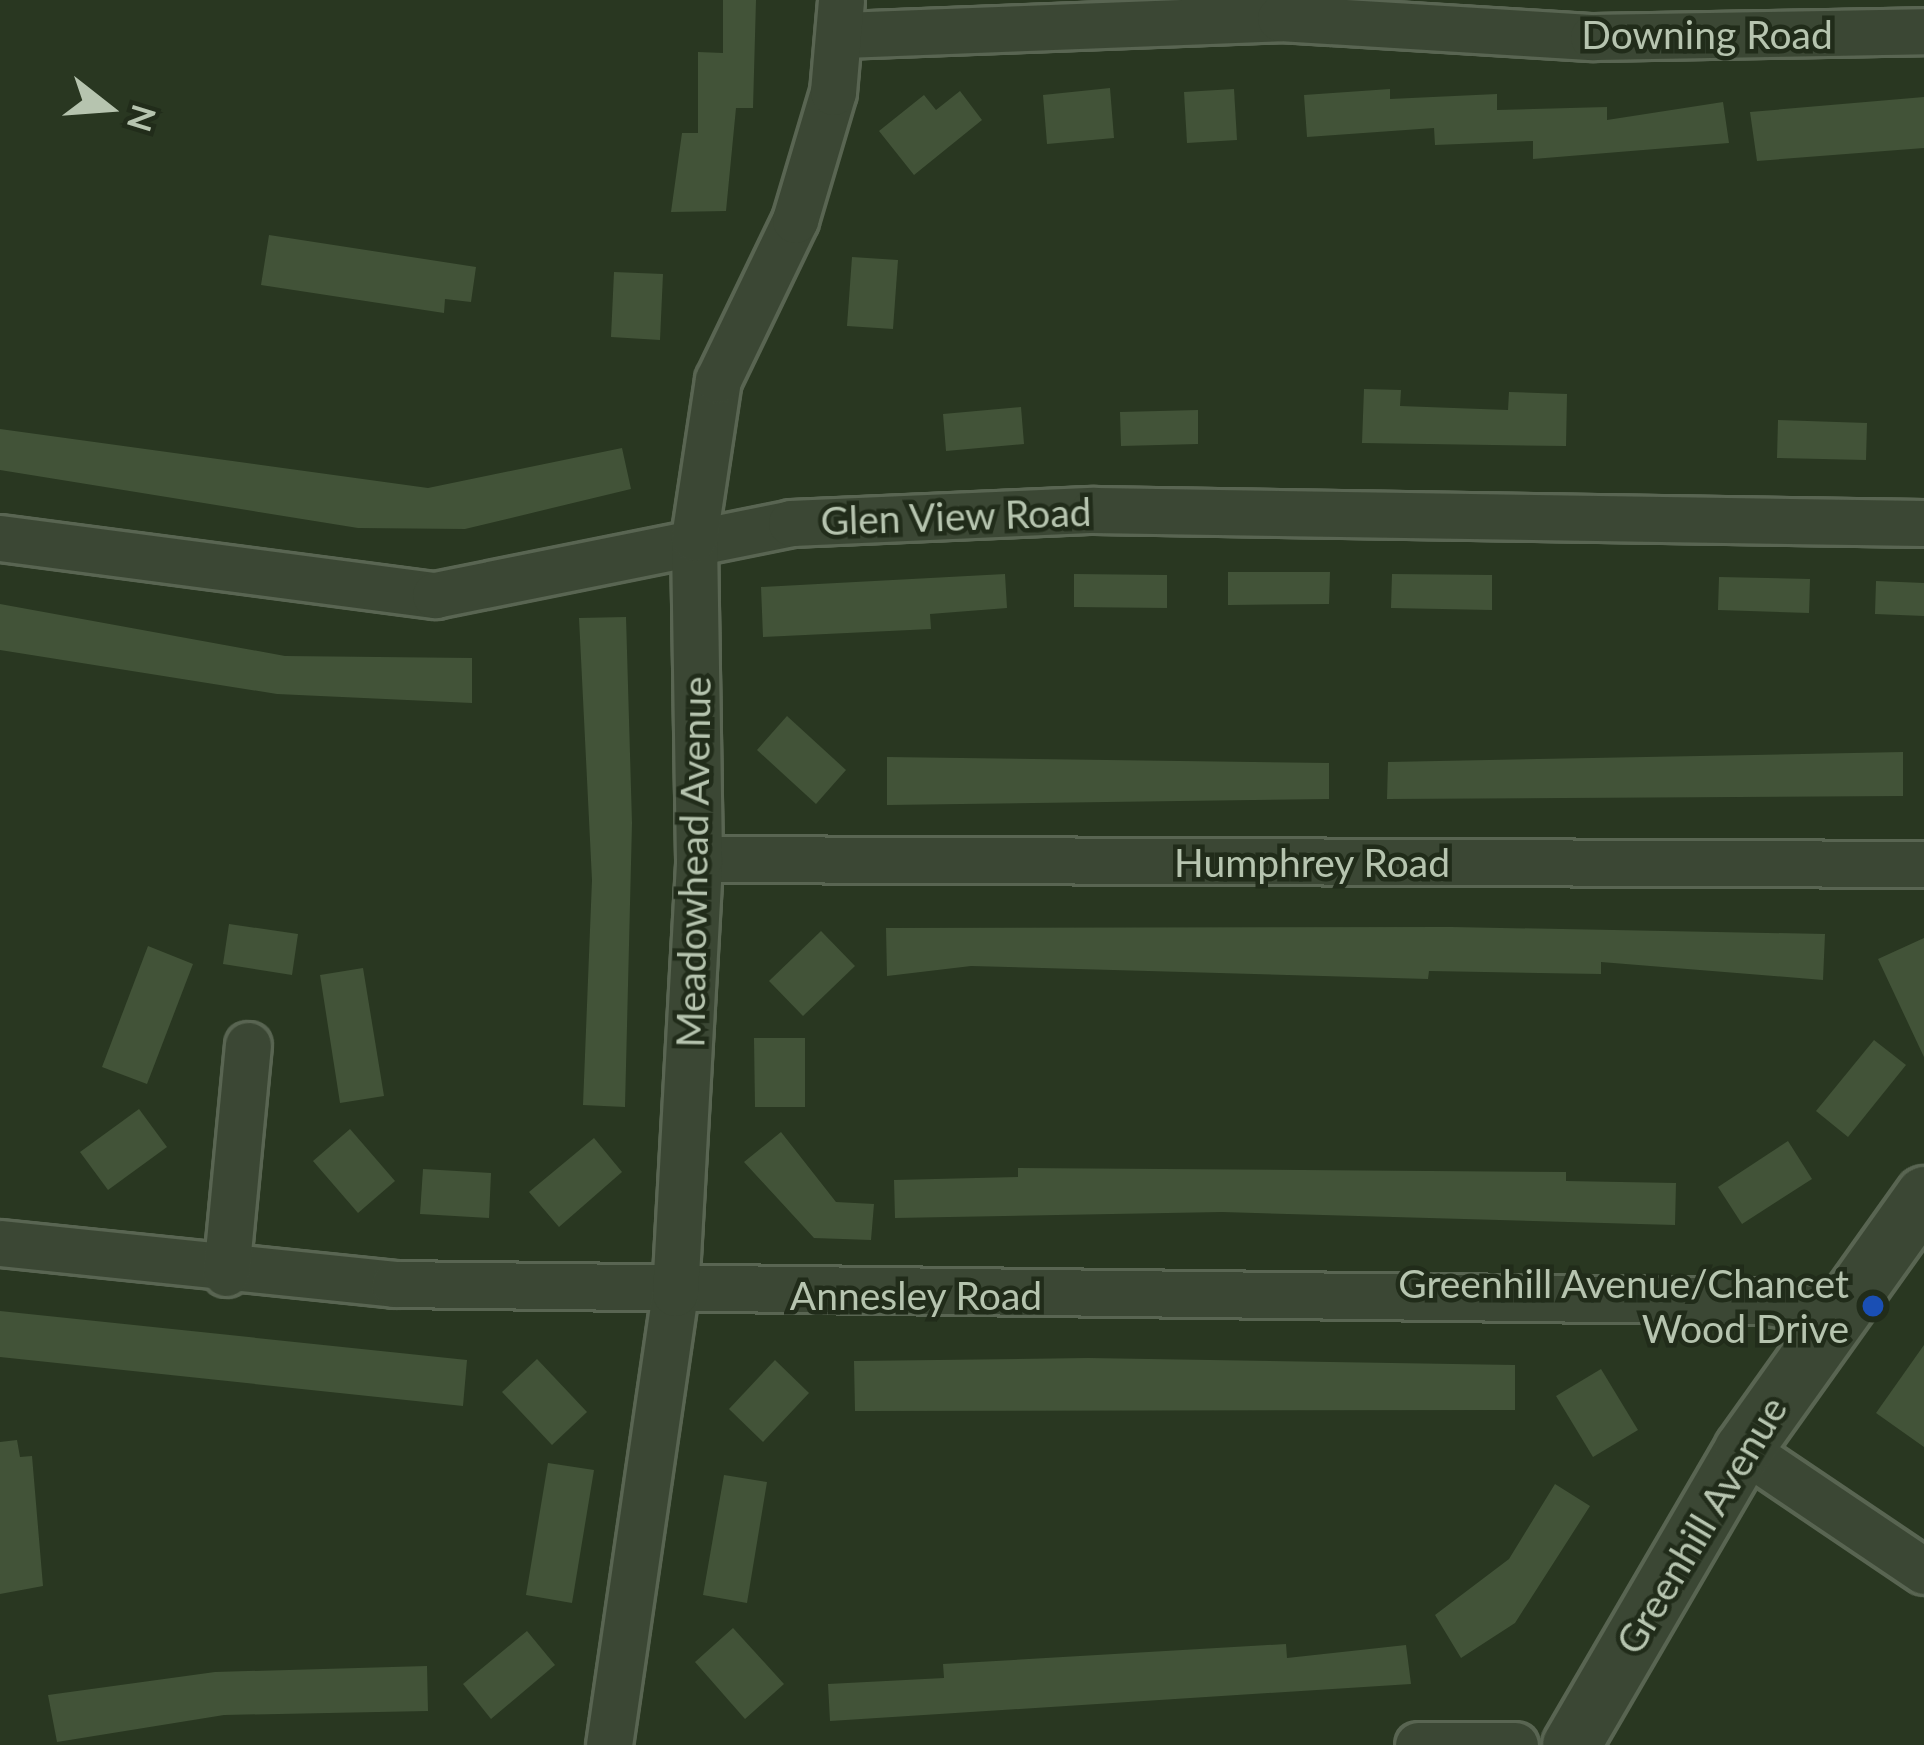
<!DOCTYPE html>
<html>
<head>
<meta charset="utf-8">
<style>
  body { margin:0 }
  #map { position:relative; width:1924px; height:1745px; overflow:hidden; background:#293721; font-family:Lato,sans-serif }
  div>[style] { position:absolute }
  .building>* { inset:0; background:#425338 }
  .roads { filter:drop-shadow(3px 0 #596552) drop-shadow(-3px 0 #596552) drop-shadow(0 3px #596552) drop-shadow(0 -3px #596552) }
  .minor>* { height:45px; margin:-22.5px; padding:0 22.5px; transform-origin:22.5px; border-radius:22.5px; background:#3b4734 }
  .tertiary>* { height:57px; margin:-28.5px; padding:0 28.5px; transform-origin:28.5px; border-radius:28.5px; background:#3b4734 }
  .dots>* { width:33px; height:33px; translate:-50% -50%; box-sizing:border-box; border:6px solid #212c1a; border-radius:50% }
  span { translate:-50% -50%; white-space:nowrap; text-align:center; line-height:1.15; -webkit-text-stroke:9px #212c1a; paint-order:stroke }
  .street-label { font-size:39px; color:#b6c4af }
  .poi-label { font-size:39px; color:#b6c4af }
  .right { translate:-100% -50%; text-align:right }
  .north { position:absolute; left:48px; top:48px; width:120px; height:120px; -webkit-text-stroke:9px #212c1a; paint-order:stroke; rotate:107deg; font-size:33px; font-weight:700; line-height:48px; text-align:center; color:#b6c4af }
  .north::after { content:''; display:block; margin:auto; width:42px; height:54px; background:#b6c4af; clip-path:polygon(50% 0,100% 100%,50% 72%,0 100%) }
</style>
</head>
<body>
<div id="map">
  <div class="building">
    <i style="clip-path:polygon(723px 0,756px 0,753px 108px,736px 108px,726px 211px,671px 212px,682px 133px,698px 133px,698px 52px,723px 53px)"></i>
    <i style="clip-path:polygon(1110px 88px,1114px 138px,1047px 144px,1043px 95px)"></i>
    <i style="clip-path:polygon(1234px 89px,1237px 140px,1187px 143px,1184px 92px)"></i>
    <i style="clip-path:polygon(1390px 89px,1390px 99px,1497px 94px,1497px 110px,1607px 107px,1607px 120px,1723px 102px,1729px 143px,1533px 159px,1533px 141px,1435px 145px,1434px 128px,1307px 137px,1304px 95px)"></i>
    <i style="clip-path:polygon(960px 91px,982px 120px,914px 175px,879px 131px,924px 95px,936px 110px)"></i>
    <i style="clip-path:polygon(1924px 97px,1924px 148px,1757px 161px,1750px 112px)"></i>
    <i style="clip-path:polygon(269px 235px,476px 267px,471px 302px,445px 299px,444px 313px,261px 285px)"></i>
    <i style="clip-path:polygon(852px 257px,898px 260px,893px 329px,847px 326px)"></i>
    <i style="clip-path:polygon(614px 272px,663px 274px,660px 340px,611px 337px)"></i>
    <i style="clip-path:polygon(1364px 389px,1401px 390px,1400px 406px,1508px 410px,1509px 392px,1567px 394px,1566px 446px,1362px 443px)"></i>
    <i style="clip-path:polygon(1021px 407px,1024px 444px,946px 451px,943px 414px)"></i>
    <i style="clip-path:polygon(1198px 410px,1198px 444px,1121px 446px,1120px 412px)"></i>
    <i style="clip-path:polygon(1778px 420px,1867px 423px,1866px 460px,1777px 458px)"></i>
    <i style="clip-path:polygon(0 429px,428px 488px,622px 448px,631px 489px,465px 529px,358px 528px,0 470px)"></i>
    <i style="clip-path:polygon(1228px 572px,1330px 572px,1329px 604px,1228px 605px)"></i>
    <i style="clip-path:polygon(1005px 574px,1007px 608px,930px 614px,931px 629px,763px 637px,761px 587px)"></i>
    <i style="clip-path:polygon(1074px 574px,1167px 575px,1167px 608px,1074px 607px)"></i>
    <i style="clip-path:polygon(1392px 574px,1492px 575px,1492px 610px,1391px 608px)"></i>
    <i style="clip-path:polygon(1719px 577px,1810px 579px,1809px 613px,1718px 610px)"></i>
    <i style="clip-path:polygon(1876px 581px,1924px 583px,1924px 616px,1875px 614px)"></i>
    <i style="clip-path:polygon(0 604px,285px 656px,472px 658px,472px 703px,277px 694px,0 650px)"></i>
    <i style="clip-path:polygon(626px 617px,632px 823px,625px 1107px,583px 1105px,592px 880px,579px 618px)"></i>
    <i style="clip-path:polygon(787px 716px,846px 770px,816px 804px,757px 750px)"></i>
    <i style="clip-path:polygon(1903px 752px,1903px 796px,1387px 799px,1388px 762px)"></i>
    <i style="clip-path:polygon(887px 757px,1329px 763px,1329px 799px,887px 805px)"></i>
    <i style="clip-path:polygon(229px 924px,298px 934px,292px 975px,223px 964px)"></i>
    <i style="clip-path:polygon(1451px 927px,1825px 934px,1823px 980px,1601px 962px,1601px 974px,1429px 971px,1428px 979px,971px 966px,887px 976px,886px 928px)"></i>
    <i style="clip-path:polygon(821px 931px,855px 966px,803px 1016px,769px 981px)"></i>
    <i style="clip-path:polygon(1924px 938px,1924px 1057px,1878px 959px)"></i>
    <i style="clip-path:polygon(148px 946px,193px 964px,147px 1084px,102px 1067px)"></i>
    <i style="clip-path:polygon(363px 968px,384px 1096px,340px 1103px,320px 975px)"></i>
    <i style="clip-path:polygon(754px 1038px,805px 1038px,805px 1107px,755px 1107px)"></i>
    <i style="clip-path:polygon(1874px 1040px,1906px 1065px,1848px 1137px,1816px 1111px)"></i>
    <i style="clip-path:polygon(139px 1109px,167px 1147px,108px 1190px,80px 1152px)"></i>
    <i style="clip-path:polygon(350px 1129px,395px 1181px,358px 1213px,313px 1161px)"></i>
    <i style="clip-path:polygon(781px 1132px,836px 1202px,874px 1204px,871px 1240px,814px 1238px,744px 1162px)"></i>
    <i style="clip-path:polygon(594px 1138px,622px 1172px,559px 1227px,529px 1192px)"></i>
    <i style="clip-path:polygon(1788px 1141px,1812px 1179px,1742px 1224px,1718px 1187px)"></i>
    <i style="clip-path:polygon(1018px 1168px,1566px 1172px,1566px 1181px,1676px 1183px,1675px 1225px,1222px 1212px,895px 1218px,894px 1180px,1018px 1177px)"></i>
    <i style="clip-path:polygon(423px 1169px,491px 1173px,489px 1218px,420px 1214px)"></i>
    <i style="clip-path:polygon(0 1311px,467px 1360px,463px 1406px,0 1357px)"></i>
    <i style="clip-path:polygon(1924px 1345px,1924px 1447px,1876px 1413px)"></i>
    <i style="clip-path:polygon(1088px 1358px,1515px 1365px,1515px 1410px,855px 1411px,854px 1361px)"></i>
    <i style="clip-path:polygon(537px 1359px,587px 1412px,552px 1445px,502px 1392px)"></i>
    <i style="clip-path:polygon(775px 1360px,809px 1393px,763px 1442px,729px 1409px)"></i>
    <i style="clip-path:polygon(1601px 1369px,1638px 1430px,1593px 1457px,1556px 1396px)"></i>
    <i style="clip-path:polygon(17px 1440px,20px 1457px,32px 1456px,43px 1586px,0 1594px,0 1442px)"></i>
    <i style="clip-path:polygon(548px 1463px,594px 1470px,572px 1603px,526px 1595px)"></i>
    <i style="clip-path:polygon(724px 1475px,767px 1482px,747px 1603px,703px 1595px)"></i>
    <i style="clip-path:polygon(1555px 1484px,1590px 1506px,1515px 1623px,1461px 1658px,1435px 1615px,1509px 1559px)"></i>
    <i style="clip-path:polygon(733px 1628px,784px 1684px,745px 1719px,695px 1662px)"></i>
    <i style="clip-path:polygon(527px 1631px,555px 1665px,491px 1719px,463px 1684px)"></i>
    <i style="clip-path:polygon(1286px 1644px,1287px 1658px,1406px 1645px,1411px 1684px,830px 1721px,828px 1684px,944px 1678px,943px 1664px)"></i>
    <i style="clip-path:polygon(427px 1666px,428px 1711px,224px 1715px,57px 1742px,48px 1695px,215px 1672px)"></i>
  </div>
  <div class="roads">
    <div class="minor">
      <i style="left:843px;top:35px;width:437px;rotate:-2.2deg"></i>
      <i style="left:1280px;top:18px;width:314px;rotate:3.5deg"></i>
      <i style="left:1593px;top:37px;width:331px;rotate:-1deg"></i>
      <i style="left:0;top:538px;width:439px;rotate:7.5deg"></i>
      <i style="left:435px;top:595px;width:363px;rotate:-11.4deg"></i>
      <i style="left:791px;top:523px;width:303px;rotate:-2.5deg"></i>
      <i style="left:1094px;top:510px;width:830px;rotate:0.9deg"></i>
      <i style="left:699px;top:859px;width:1225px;rotate:0.23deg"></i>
      <i style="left:0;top:1243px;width:396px;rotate:5.9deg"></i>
      <i style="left:394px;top:1284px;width:1367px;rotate:0.71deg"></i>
      <i style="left:1761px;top:1301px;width:74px;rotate:9.3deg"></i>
      <i style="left:226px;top:1273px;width:229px;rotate:-84.5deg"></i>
      <i style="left:1743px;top:1449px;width:218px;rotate:34deg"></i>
      <i style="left:609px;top:1745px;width:457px;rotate:-81.7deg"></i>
      <i style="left:675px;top:1293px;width:435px;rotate:-86.8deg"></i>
      <i style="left:699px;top:859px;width:321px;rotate:-90.9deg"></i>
      <i style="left:694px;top:538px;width:160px;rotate:-81.4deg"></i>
      <i style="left:718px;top:380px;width:178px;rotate:-64.3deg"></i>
      <i style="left:795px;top:220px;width:134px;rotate:-73.5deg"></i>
      <i style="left:833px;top:92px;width:92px;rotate:-85deg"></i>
      <i style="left:1418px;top:1745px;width:97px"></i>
    </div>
    <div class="tertiary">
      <i style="left:1571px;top:1745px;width:342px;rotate:-59.8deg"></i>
      <i style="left:1743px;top:1449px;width:312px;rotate:-54.5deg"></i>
    </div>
  </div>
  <div class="dots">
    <i style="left:1873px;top:1306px;background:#1a4fb4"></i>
  </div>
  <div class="street-label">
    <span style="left:1707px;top:34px">Downing Road</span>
    <span style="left:956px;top:516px;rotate:-2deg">Glen View Road</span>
    <span style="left:693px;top:862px;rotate:-89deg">Meadowhead Avenue</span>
    <span style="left:1312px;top:862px">Humphrey Road</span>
    <span style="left:916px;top:1295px">Annesley Road</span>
    <span style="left:1701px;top:1525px;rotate:-59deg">Greenhill Avenue</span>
  </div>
  <div class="poi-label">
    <span class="right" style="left:1849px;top:1306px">Greenhill Avenue/Chancet<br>Wood Drive</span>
  </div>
  <div class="north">N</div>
</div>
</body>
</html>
